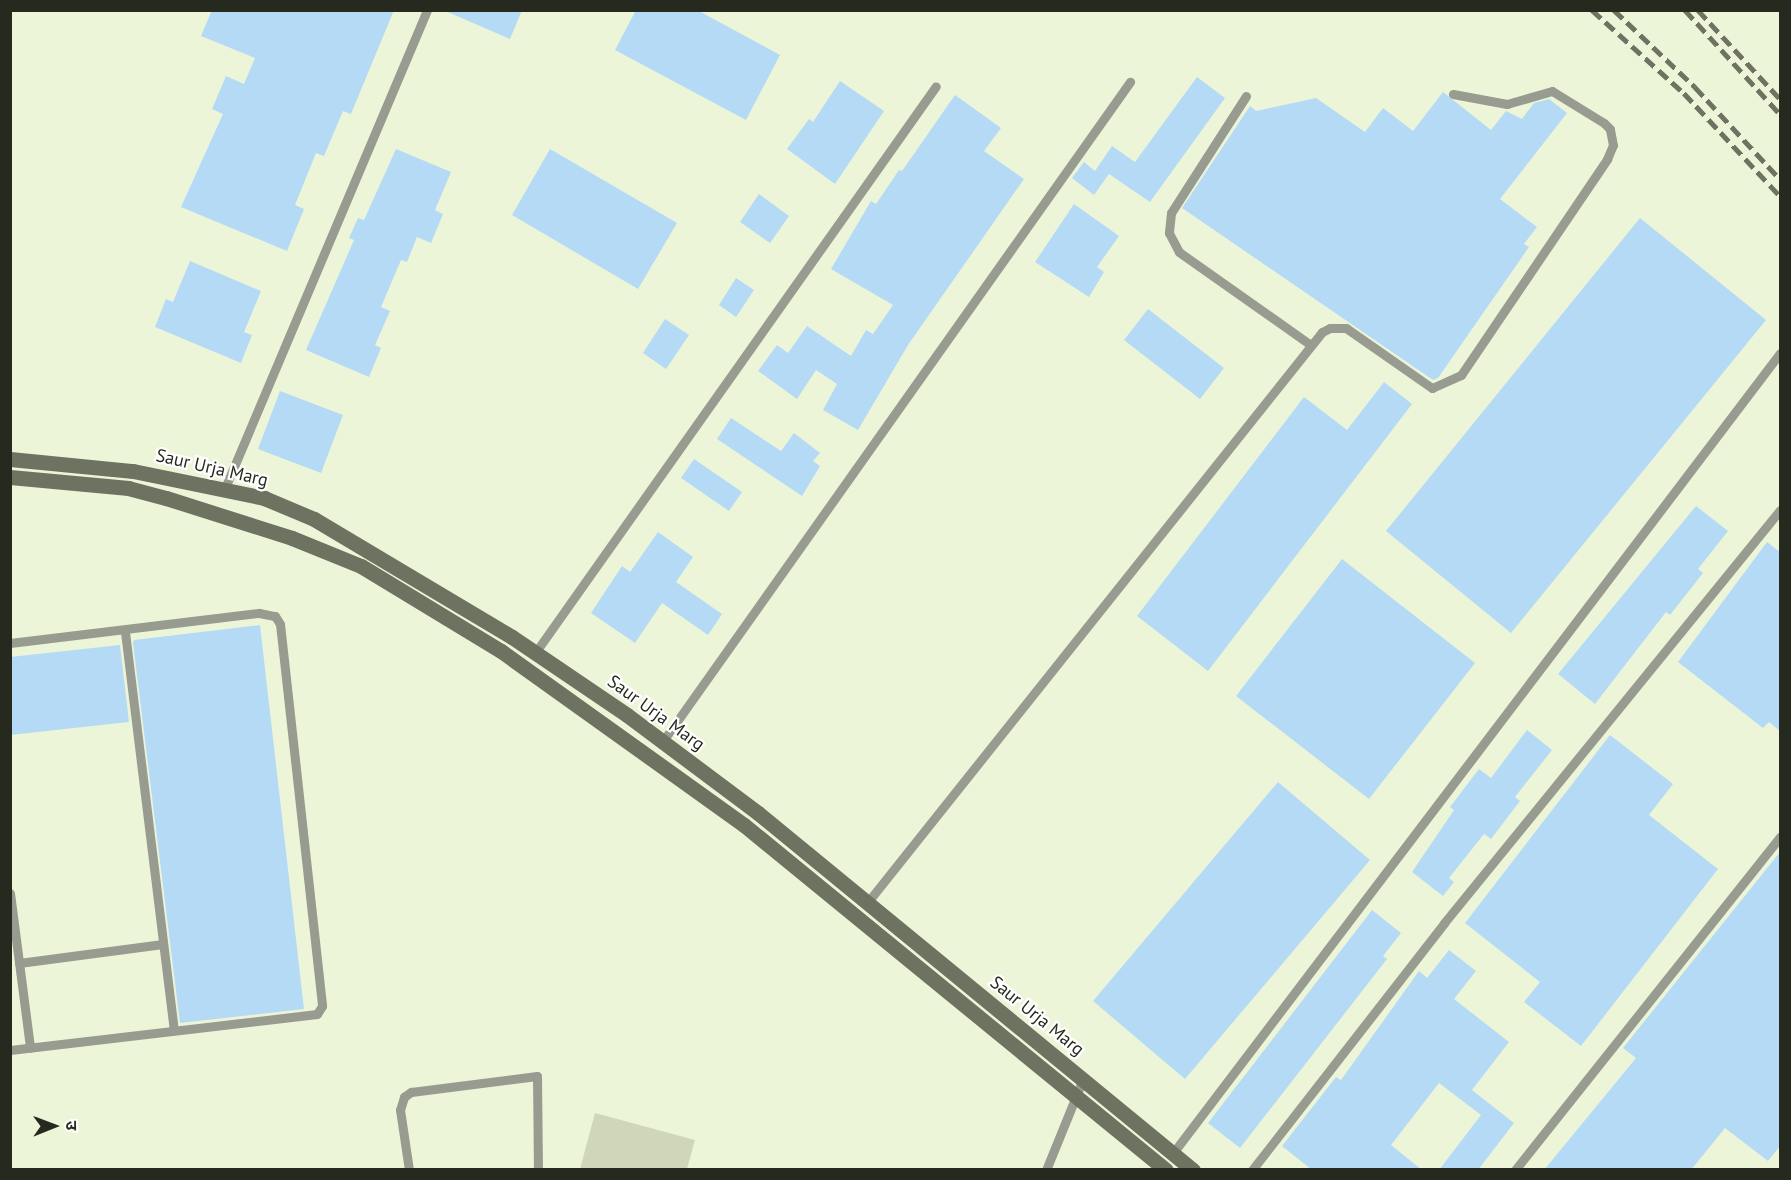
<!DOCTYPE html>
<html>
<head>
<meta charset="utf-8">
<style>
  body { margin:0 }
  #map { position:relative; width:1791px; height:1180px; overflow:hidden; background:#edf5d8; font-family:"PT Sans","Noto Sans Devanagari",sans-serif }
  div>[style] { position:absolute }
  .green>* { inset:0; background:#cfd7b8 }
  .building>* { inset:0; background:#b5daf5 }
  .lane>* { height:9px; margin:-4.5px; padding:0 4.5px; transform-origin:4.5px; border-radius:4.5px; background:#989b8f }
  .secondary>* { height:15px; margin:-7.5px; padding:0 7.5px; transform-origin:7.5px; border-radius:7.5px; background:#6d7261 }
  .rail>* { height:4.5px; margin-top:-2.25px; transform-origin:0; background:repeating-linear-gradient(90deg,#6e7361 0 12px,transparent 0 18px) }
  span { translate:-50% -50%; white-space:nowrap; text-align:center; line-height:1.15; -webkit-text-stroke:4.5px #fff; paint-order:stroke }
  .street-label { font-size:18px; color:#26291e }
  .frame { position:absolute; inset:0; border:12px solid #26291e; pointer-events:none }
  .north { position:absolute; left:24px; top:1096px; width:60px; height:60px; -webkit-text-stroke:4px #fff; paint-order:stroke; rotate:89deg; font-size:16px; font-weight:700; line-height:24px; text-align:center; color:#26291e }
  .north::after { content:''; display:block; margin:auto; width:21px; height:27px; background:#26291e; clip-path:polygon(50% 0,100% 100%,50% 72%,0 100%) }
</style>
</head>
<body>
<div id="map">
  <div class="green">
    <i style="clip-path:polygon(595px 1113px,695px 1140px,687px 1169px,580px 1169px)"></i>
  </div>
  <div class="building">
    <i style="clip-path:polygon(212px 10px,394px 10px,351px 114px,343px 111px,324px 156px,316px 153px,295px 205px,304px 209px,287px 251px,181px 207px,223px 114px,212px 109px,226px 76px,244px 84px,255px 58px,201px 36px)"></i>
    <i style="clip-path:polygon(443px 10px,522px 10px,510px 39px)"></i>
    <i style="clip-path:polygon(636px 10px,697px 10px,780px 55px,746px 120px,615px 50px)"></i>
    <i style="clip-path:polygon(1197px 77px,1225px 98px,1150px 202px,1109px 174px,1094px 195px,1072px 178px,1084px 162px,1095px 171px,1112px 146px,1135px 162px)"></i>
    <i style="clip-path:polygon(840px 81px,884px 111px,835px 184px,787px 149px,809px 119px,813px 122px)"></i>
    <i style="clip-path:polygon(1443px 92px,1491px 130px,1506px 111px,1522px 119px,1534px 103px,1549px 99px,1567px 113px,1500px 199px,1537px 227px,1524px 244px,1529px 247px,1438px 378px,1433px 380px,1182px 208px,1250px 106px,1256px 111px,1316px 98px,1365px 132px,1383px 108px,1413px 131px)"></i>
    <i style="clip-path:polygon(955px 95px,1001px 128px,984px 151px,1024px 179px,908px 345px,858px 430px,823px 410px,837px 384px,816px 370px,797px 399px,758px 371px,777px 345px,788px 353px,807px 326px,851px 356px,866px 330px,873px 334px,893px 305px,831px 269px,871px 201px,876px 204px,899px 170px,902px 171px)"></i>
    <i style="clip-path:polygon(396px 149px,451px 172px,435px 210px,443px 214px,431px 243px,417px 237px,407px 262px,401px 260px,381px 307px,390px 311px,375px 345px,381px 348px,369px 377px,306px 350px,354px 240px,349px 238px,358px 218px,364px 220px)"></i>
    <i style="clip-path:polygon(550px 149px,677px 223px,638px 289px,512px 215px)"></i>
    <i style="clip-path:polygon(759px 194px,789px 216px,770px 243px,740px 222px)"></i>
    <i style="clip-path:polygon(1074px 204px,1119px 236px,1097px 267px,1104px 272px,1089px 297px,1035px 262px)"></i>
    <i style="clip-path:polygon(1640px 218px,1766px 320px,1511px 633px,1386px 531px)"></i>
    <i style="clip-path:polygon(190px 261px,261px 291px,244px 332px,252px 335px,241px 363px,155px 327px,166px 299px,173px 302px)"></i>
    <i style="clip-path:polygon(736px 278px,754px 290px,736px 317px,719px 305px)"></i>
    <i style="clip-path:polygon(1148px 309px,1224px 368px,1200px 399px,1124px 340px)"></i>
    <i style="clip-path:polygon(665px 319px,689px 335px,666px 369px,643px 353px)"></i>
    <i style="clip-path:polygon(1384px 382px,1412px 404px,1208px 671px,1137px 616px,1304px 397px,1347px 430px)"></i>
    <i style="clip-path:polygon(280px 391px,343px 415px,321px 473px,258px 449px)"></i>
    <i style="clip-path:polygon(731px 418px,781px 451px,794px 433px,820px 453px,813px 461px,820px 466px,802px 496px,717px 439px)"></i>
    <i style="clip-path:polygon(694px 459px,742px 492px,729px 511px,681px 478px)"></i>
    <i style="clip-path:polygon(1696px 506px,1728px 531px,1698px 569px,1703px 573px,1670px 615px,1666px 612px,1595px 704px,1558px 674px)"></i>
    <i style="clip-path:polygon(658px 532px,693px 557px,676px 582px,722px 614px,708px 635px,662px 603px,635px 643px,591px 613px,622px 566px,630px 572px)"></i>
    <i style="clip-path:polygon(1767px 542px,1780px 552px,1780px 731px,1769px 722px,1763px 728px,1678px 662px)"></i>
    <i style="clip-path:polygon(1342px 559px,1475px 663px,1369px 799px,1236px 696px)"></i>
    <i style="clip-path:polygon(260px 625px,304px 1009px,180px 1023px,133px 643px,134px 640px)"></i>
    <i style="clip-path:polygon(120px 645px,129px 722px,10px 735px,10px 657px)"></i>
    <i style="clip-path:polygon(1527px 730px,1552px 750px,1515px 797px,1520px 801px,1491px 839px,1484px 834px,1449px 878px,1454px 882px,1443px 896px,1412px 872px,1454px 810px,1450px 807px,1479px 769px,1491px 778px)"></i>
    <i style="clip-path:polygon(1610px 735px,1673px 784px,1649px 815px,1718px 869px,1581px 1046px,1524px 1002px,1540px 982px,1465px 923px)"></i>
    <i style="clip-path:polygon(1278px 782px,1370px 860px,1185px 1079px,1093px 1001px)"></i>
    <i style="clip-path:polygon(1780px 852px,1780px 1146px,1768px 1161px,1725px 1128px,1691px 1170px,1544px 1170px,1636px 1058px,1623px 1048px)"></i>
    <i style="clip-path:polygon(1372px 910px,1401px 933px,1383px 956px,1387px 959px,1240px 1148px,1208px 1123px)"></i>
    <i style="clip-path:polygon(1449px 950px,1476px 971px,1454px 999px,1509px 1042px,1472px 1090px,1514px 1123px,1478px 1170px,1439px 1170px,1481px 1115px,1439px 1083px,1391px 1145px,1422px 1170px,1312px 1170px,1282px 1146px,1336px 1077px,1341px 1080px,1419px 971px,1427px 978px)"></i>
  </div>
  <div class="lane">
    <i style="left:1246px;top:96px;width:139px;rotate:122.7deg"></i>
    <i style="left:1171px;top:213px;width:20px;rotate:96deg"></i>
    <i style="left:1169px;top:233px;width:21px;rotate:62deg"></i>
    <i style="left:1179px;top:252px;width:161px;rotate:35.2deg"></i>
    <i style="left:225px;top:488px;width:519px;rotate:-67.09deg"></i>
    <i style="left:125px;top:632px;width:401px;rotate:83deg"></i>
    <i style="left:10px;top:643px;width:251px;rotate:-6.9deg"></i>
    <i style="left:259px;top:613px;width:16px;rotate:11deg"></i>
    <i style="left:275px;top:616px;width:9px;rotate:58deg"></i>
    <i style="left:280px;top:624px;width:384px;rotate:83.7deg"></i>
    <i style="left:322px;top:1006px;width:9px;rotate:122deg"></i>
    <i style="left:317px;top:1014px;width:309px;rotate:173.3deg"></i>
    <i style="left:535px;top:653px;width:694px;rotate:-54.73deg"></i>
    <i style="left:663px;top:741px;width:808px;rotate:-54.68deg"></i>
    <i style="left:10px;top:893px;width:156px;rotate:82.6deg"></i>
    <i style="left:867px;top:903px;width:730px;rotate:-51.45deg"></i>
    <i style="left:1322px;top:332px;width:9px;rotate:-27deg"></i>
    <i style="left:1330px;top:328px;width:16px"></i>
    <i style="left:1346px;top:328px;width:105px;rotate:34.9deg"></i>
    <i style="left:1432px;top:388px;width:32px;rotate:-24deg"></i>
    <i style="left:1461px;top:375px;width:261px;rotate:-55.9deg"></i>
    <i style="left:1607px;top:159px;width:15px;rotate:-67deg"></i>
    <i style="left:1613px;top:145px;width:16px;rotate:-101deg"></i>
    <i style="left:1610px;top:129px;width:8px;rotate:-135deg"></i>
    <i style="left:1604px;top:123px;width:61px;rotate:-148.4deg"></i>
    <i style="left:1552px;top:91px;width:47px;rotate:163.9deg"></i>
    <i style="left:1507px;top:104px;width:55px;rotate:-169.5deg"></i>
    <i style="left:19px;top:963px;width:145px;rotate:-7.5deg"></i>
    <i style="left:1173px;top:1153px;width:1004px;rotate:-52.81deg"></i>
    <i style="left:409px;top:1170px;width:61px;rotate:-98.5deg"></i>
    <i style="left:400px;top:1110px;width:14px;rotate:-73deg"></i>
    <i style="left:404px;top:1097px;width:9px;rotate:-36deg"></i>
    <i style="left:411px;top:1092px;width:127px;rotate:-7.2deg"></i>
    <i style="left:537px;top:1076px;width:94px;rotate:89.4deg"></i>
    <i style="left:1046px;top:1170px;width:98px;rotate:-67.9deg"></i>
    <i style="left:1252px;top:1170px;width:313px;rotate:-52.1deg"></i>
    <i style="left:1444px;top:923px;width:532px;rotate:-50.87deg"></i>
    <i style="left:1515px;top:1170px;width:426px;rotate:-51.5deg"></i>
  </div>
  <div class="secondary">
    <i style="left:10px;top:459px;width:124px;rotate:5.6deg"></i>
    <i style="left:133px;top:471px;width:134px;rotate:11.6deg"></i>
    <i style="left:264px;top:498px;width:54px;rotate:22.8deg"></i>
    <i style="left:314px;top:519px;width:230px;rotate:30.8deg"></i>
    <i style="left:512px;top:637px;width:139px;rotate:34.1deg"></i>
    <i style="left:627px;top:715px;width:164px;rotate:36.8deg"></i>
    <i style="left:758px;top:813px;width:563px;rotate:39.38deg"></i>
    <i style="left:10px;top:477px;width:119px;rotate:5.3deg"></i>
    <i style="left:128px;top:488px;width:39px;rotate:15deg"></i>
    <i style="left:166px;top:498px;width:132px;rotate:17.6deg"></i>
    <i style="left:292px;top:538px;width:74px;rotate:22.1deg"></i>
    <i style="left:361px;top:566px;width:164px;rotate:31.3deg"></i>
    <i style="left:501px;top:651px;width:299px;rotate:35.6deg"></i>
    <i style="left:744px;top:825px;width:545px;rotate:39.27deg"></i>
  </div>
  <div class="rail">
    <i style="left:1592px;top:10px;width:124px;rotate:42.1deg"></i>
    <i style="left:1684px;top:93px;width:141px;rotate:47deg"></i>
    <i style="left:1614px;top:10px;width:112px;rotate:43.5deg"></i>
    <i style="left:1695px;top:87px;width:125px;rotate:47.3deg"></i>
    <i style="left:1685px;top:10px;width:141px;rotate:47.6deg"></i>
    <i style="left:1698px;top:10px;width:121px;rotate:47.3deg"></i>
  </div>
  <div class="street-label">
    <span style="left:212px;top:468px;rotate:13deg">Saur Urja Marg</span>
    <span style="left:656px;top:713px;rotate:36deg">Saur Urja Marg</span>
    <span style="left:1037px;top:1016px;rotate:39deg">Saur Urja Marg</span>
  </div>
  <div class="frame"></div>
  <div class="north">उ</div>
</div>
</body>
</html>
